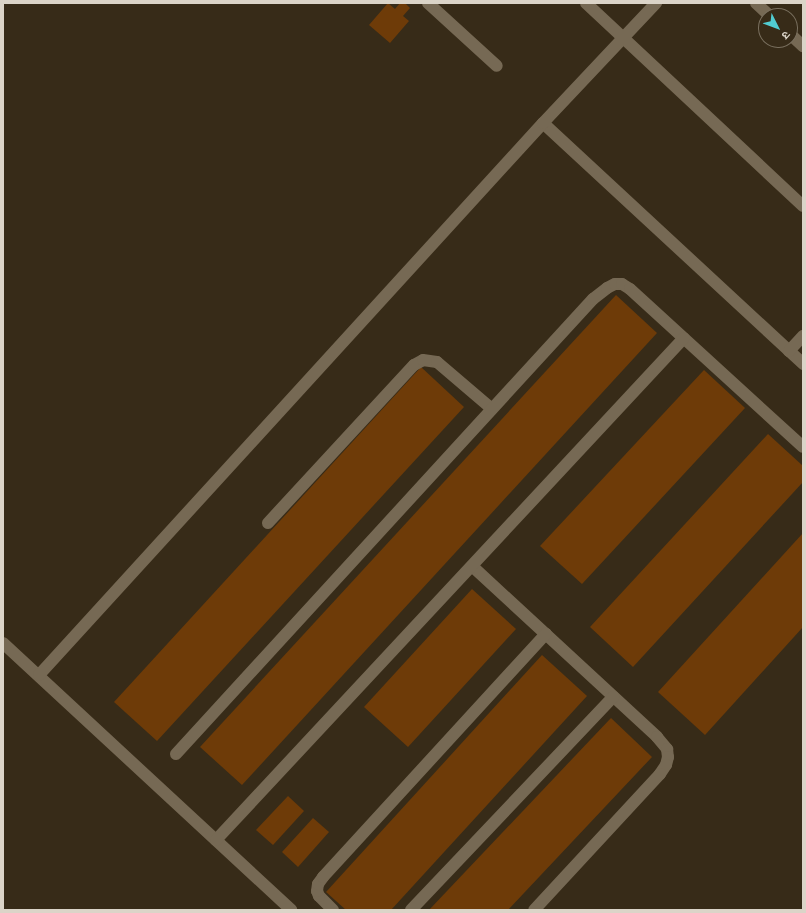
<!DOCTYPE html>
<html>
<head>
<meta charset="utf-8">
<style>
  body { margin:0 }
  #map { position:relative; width:806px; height:913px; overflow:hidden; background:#372b18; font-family:Merriweather,"Noto Sans Devanagari",serif }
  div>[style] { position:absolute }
  .building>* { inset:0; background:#6e3b08 }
  .minor>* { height:12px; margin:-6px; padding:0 6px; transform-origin:6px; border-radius:6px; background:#766954 }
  span { translate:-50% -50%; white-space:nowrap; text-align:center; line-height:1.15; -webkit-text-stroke:3px #372b18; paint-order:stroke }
  .frame { position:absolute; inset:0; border:4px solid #dbd4c8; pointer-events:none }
  .north { position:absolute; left:758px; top:8px; width:40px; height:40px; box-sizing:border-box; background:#372b18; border:1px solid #796f5e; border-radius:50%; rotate:132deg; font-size:11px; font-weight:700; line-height:16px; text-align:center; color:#dbd4c8 }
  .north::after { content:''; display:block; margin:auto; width:14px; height:18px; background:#51ccd1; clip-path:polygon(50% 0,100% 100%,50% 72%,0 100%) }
</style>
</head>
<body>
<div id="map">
  <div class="building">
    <i style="clip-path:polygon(388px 3px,395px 9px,400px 3px,405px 3px,410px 8px,403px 16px,409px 21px,390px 43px,369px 25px)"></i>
    <i style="clip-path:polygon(616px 295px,657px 333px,242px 785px,200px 747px)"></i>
    <i style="clip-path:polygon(421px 367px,464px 407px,157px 741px,114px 702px)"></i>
    <i style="clip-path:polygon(704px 370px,745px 408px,582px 584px,540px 546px)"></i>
    <i style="clip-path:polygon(768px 434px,803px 466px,803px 482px,633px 667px,590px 627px)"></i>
    <i style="clip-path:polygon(803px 533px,803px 627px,705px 735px,658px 692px)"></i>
    <i style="clip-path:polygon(472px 589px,516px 629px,408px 747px,364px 707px)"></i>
    <i style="clip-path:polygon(542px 655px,587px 696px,391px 910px,346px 910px,326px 892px)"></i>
    <i style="clip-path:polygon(611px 718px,652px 757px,508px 910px,429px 910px)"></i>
    <i style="clip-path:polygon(288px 796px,304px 811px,273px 845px,256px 830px)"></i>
    <i style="clip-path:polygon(313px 818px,329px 832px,298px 867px,282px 852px)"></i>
  </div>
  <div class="minor">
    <i style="left:428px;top:3px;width:93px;rotate:42.4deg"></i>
    <i style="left:586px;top:3px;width:297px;rotate:43.1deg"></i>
    <i style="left:756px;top:3px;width:19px;rotate:43deg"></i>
    <i style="left:790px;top:34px;width:18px;rotate:43deg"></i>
    <i style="left:543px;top:123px;width:355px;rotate:42.8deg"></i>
    <i style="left:789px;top:351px;width:21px;rotate:-47deg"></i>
    <i style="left:268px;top:523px;width:215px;rotate:-47.3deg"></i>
    <i style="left:414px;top:365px;width:10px;rotate:-29deg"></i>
    <i style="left:423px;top:360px;width:14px;rotate:8deg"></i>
    <i style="left:437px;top:362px;width:72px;rotate:40.5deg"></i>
    <i style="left:472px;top:566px;width:252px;rotate:42.7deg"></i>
    <i style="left:657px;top:737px;width:16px;rotate:50deg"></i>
    <i style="left:667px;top:749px;width:8px;rotate:83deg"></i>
    <i style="left:668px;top:757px;width:8px;rotate:104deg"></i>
    <i style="left:666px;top:765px;width:11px;rotate:124deg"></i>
    <i style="left:660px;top:774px;width:185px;rotate:132.8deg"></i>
    <i style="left:3px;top:643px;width:393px;rotate:42.8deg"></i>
    <i style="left:39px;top:675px;width:747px;rotate:-47.6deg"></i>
    <i style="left:543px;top:123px;width:165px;rotate:-46.7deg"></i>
    <i style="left:176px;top:754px;width:617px;rotate:-47.5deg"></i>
    <i style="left:593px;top:299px;width:18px;rotate:-38deg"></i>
    <i style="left:607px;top:288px;width:9px;rotate:-27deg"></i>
    <i style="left:615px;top:284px;width:7px"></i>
    <i style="left:622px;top:284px;width:9px;rotate:32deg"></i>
    <i style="left:630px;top:289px;width:234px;rotate:42.4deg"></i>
    <i style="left:216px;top:840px;width:686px;rotate:-47.01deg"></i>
    <i style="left:333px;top:910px;width:20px;rotate:-135deg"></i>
    <i style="left:319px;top:896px;width:5px;rotate:-112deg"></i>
    <i style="left:317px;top:891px;width:7px;rotate:-82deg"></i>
    <i style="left:318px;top:884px;width:9px;rotate:-54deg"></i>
    <i style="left:323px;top:877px;width:330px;rotate:-47.5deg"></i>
    <i style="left:411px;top:910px;width:294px;rotate:-46.5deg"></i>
  </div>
  <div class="frame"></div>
  <div class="north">उ</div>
</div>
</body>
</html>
